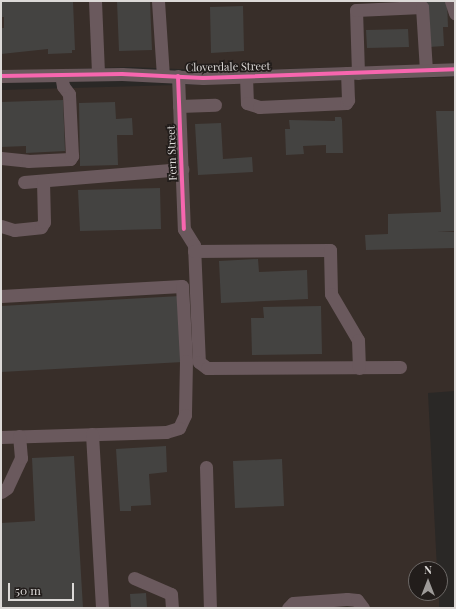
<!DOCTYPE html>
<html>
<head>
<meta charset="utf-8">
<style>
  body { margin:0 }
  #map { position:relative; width:456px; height:609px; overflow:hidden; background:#2a2826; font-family:"Playfair Display",serif }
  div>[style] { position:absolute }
  .built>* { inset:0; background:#382e29 }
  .building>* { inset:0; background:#444341 }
  .minor>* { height:13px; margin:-6.5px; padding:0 6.5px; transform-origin:6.5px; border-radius:6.5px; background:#6a595d }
  .cycleway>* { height:4px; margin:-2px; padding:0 2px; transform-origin:2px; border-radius:2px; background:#f766af }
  span { translate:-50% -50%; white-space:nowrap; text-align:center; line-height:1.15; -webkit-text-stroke:3.5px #221d1b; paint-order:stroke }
  .street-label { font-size:11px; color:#dcd9d7 }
  .frame { position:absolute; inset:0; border:2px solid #dcd9d7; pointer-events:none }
  .north { position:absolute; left:408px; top:561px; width:40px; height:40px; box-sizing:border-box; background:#221d1b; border:1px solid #6c6866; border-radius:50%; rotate:0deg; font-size:11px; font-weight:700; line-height:16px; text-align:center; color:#dcd9d7 }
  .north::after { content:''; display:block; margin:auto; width:14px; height:18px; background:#9e9b99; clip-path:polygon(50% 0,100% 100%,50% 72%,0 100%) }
  .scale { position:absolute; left:8px; top:583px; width:66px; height:18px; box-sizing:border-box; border:2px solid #dcd9d7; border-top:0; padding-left:5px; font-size:12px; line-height:14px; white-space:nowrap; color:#dcd9d7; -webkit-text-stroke:3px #221d1b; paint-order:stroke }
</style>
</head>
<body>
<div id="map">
  <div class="built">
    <i style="clip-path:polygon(1px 1px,455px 1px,455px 64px,282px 69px,202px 70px,130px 67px,1px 71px)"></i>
    <i style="clip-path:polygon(455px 77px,455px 391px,428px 393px,437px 569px,416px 569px,416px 593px,439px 593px,439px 608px,1px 608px,1px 90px)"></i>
  </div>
  <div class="building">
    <i style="clip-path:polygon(1px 1px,73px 1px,75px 50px,72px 50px,72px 53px,48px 54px,48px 49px,1px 54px,1px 28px,4px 28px,4px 17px,1px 17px)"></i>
    <i style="clip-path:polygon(117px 1px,150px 1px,152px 50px,119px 51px)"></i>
    <i style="clip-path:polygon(426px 1px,447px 1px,448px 27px,443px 27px,444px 46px,429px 47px)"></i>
    <i style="clip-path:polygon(243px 6px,244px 51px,211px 53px,210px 7px)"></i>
    <i style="clip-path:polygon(408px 29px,409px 47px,367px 48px,366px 30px)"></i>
    <i style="clip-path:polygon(63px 100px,65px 151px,26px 153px,26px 146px,1px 147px,1px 102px)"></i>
    <i style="clip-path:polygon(115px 102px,116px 119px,132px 118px,133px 135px,117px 135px,118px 165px,80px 166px,79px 103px)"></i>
    <i style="clip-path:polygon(436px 111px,454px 111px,455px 120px,455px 231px,437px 232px,455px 232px,455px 248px,366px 250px,365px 235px,388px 234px,388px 214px,441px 212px)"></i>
    <i style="clip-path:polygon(335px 117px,341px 117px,342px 120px,343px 153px,326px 153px,326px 145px,303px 146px,304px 154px,286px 155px,285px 129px,290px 129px,289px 120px,335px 121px)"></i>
    <i style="clip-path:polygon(221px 123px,223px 159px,252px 157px,253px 172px,198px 175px,195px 124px)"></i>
    <i style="clip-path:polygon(160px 188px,161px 229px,80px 231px,78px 190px)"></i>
    <i style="clip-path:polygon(258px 259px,259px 272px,307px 270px,308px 299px,221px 303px,219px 261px)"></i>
    <i style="clip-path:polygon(180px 296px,183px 362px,1px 372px,1px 306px)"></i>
    <i style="clip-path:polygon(321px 306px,322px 354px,252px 355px,251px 318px,264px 318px,263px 307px)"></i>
    <i style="clip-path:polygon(166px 446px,167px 472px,149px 474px,151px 505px,131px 506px,131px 511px,120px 511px,116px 449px)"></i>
    <i style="clip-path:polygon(74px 456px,83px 608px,1px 608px,1px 523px,35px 521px,32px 458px)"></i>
    <i style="clip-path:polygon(282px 459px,284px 506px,235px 508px,233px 461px)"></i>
    <i style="clip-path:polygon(146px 593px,147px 608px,131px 608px,130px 594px)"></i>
  </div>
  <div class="minor">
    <i style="left:95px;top:1px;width:73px;rotate:87.6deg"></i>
    <i style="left:158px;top:1px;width:75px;rotate:86.2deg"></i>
    <i style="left:451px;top:1px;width:13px;rotate:72deg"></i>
    <i style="left:358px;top:73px;width:63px;rotate:-91.8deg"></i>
    <i style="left:356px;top:10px;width:66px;rotate:-2.6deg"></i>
    <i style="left:422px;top:7px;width:63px;rotate:86.4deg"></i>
    <i style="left:1px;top:76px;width:121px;rotate:-0.9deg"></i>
    <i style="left:122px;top:74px;width:81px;rotate:2.8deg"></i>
    <i style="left:203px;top:78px;width:252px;rotate:-2deg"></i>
    <i style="left:178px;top:76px;width:153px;rotate:87.8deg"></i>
    <i style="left:184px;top:229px;width:19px;rotate:58deg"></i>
    <i style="left:194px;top:245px;width:117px;rotate:87.6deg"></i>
    <i style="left:199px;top:362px;width:10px;rotate:37deg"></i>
    <i style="left:207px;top:368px;width:193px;rotate:-0.3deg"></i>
    <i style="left:246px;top:76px;width:27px;rotate:88deg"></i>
    <i style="left:247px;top:103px;width:13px;rotate:18deg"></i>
    <i style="left:259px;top:107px;width:87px;rotate:-2.6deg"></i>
    <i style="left:346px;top:103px;width:4px;rotate:-56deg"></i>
    <i style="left:348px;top:100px;width:27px;rotate:-92deg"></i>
    <i style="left:179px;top:106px;width:36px;rotate:-2deg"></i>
    <i style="left:1px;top:158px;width:27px;rotate:6deg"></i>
    <i style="left:28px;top:161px;width:42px;rotate:-2.7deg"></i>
    <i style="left:70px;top:159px;width:4px;rotate:-56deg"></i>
    <i style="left:72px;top:156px;width:62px;rotate:-92.8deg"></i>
    <i style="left:69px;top:94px;width:10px;rotate:-127deg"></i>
    <i style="left:63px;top:86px;width:11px;rotate:-100deg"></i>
    <i style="left:24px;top:182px;width:159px;rotate:-4.7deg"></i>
    <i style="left:1px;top:226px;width:14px;rotate:17deg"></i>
    <i style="left:14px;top:230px;width:27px;rotate:-6deg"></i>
    <i style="left:41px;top:227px;width:6px;rotate:-59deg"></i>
    <i style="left:44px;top:222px;width:41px;rotate:-91.4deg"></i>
    <i style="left:194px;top:251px;width:136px;rotate:-0.4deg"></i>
    <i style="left:330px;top:250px;width:44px;rotate:88.7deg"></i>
    <i style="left:331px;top:294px;width:53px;rotate:59.6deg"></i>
    <i style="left:358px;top:340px;width:28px;rotate:88deg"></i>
    <i style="left:1px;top:296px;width:181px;rotate:-3.2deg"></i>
    <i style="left:182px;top:286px;width:75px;rotate:86.9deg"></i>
    <i style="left:186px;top:361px;width:54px;rotate:91.1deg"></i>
    <i style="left:185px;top:415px;width:14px;rotate:115deg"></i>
    <i style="left:179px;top:428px;width:14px;rotate:163deg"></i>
    <i style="left:166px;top:432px;width:165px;rotate:178.3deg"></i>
    <i style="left:92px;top:434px;width:174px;rotate:86.7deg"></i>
    <i style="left:206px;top:467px;width:141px;rotate:88.4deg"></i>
    <i style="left:1px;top:492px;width:7px;rotate:-34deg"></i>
    <i style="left:7px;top:488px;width:33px;rotate:-65deg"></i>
    <i style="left:21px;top:458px;width:22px;rotate:-95deg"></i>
    <i style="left:134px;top:578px;width:40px;rotate:23.4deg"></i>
    <i style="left:171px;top:594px;width:14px;rotate:86deg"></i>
    <i style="left:288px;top:608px;width:7px;rotate:-45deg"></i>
    <i style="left:293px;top:603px;width:54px;rotate:-4.2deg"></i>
    <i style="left:347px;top:599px;width:10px;rotate:6deg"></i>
    <i style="left:357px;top:600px;width:10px;rotate:53deg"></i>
  </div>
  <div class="cycleway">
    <i style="left:1px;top:76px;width:121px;rotate:-0.9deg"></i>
    <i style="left:122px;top:74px;width:81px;rotate:2.8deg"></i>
    <i style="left:203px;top:78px;width:252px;rotate:-2deg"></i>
    <i style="left:178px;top:76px;width:153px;rotate:87.8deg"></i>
  </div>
  <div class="street-label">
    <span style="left:228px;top:67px;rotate:-1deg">Cloverdale Street</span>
    <span style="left:172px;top:153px;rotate:-92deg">Fern Street</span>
  </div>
  <div class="frame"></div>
  <div class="north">N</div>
  <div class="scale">50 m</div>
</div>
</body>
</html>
